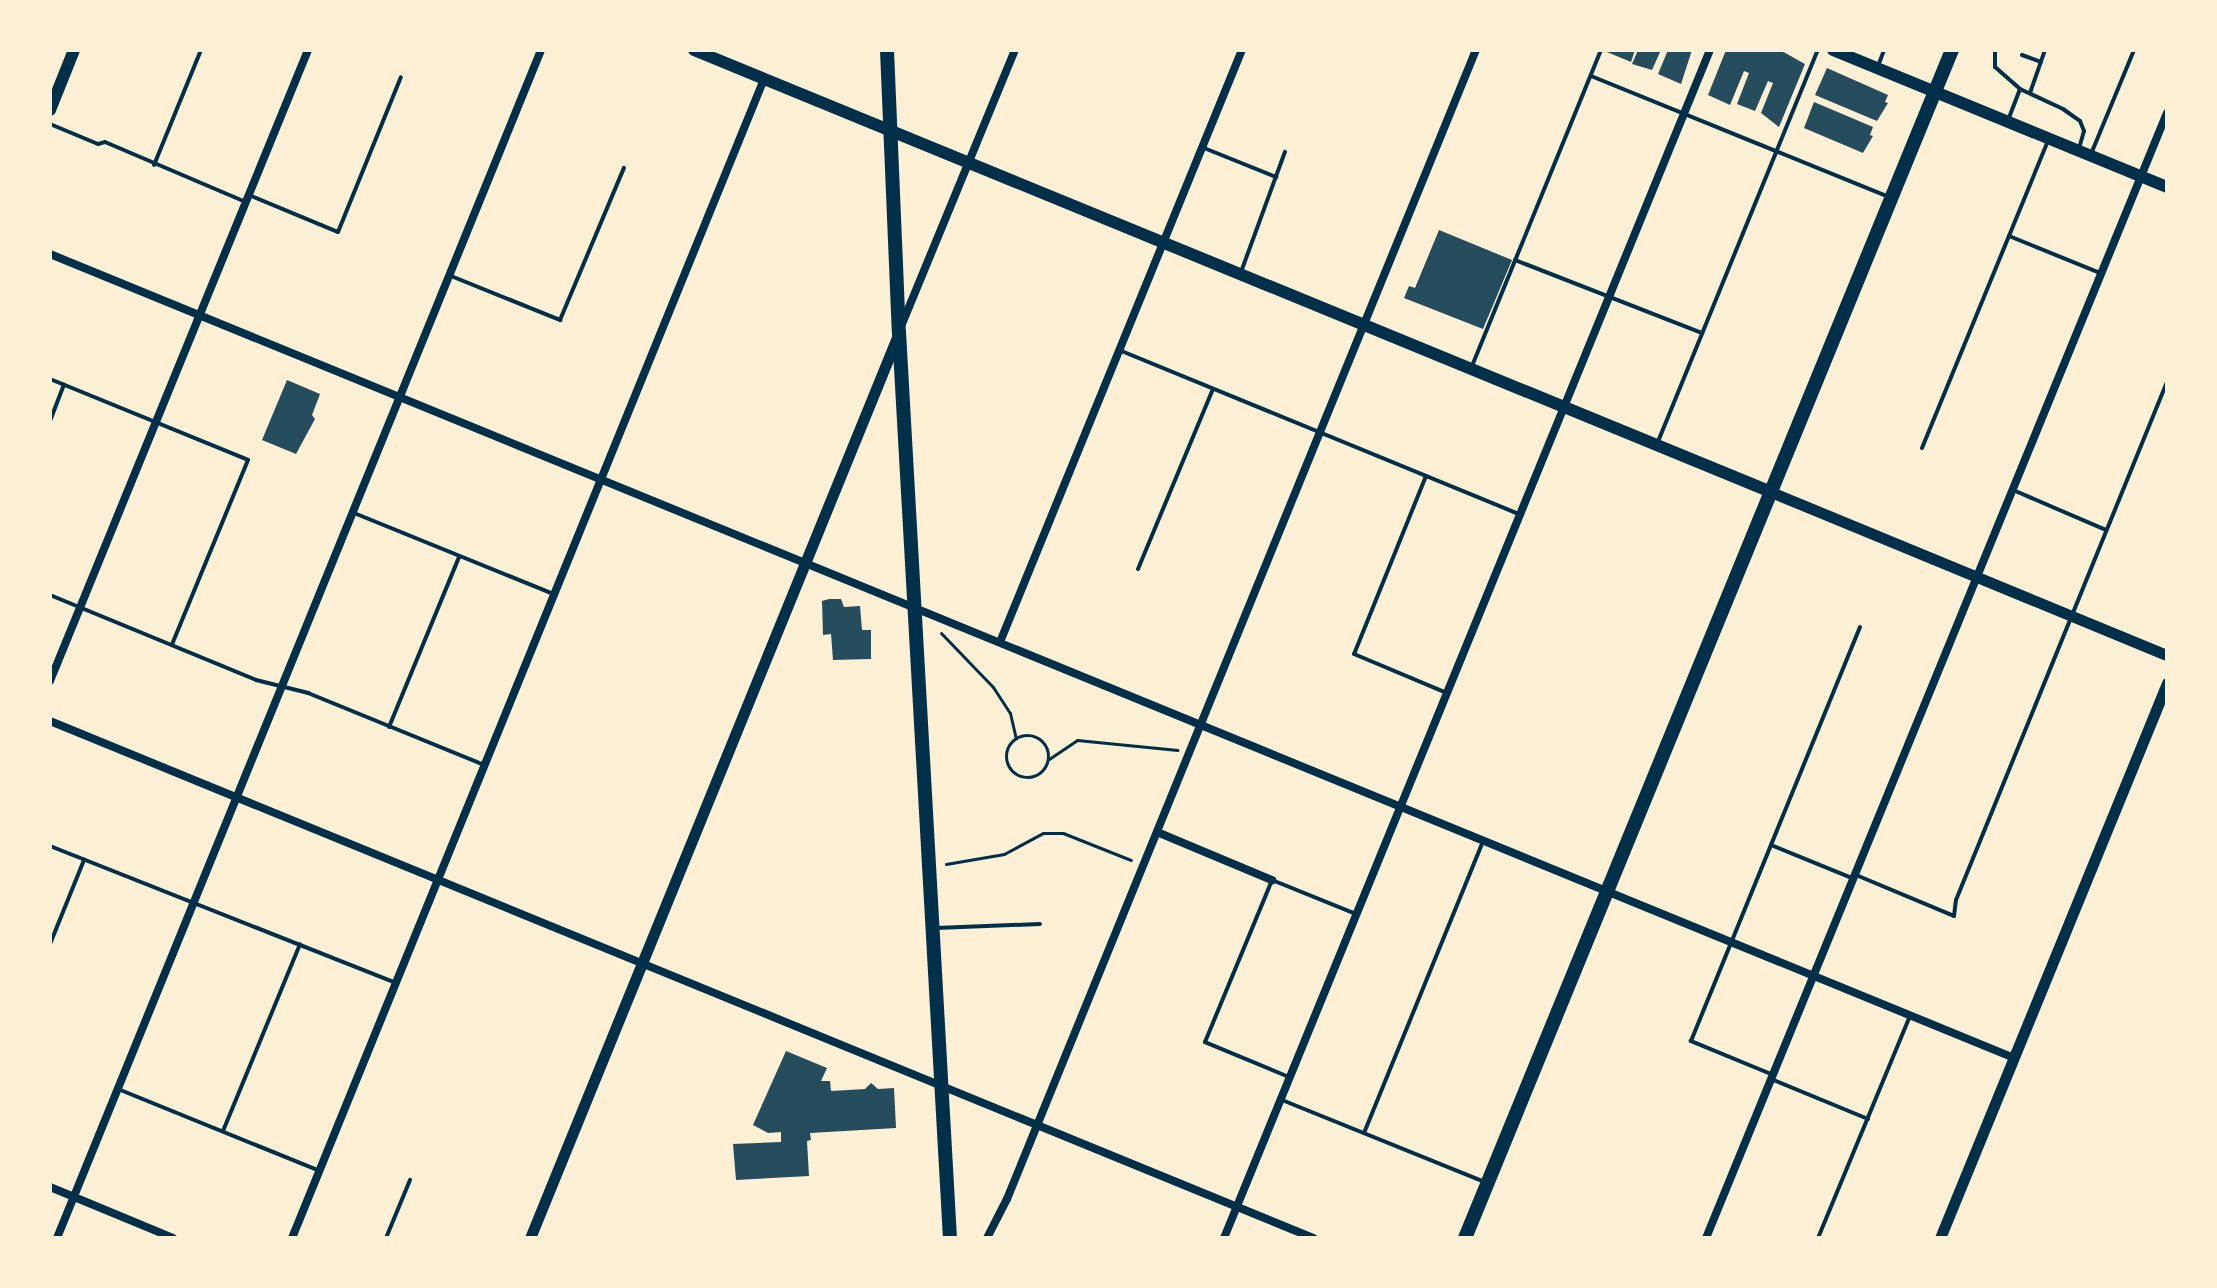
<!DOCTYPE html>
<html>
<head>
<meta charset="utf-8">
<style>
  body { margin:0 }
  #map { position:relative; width:2217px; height:1288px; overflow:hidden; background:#fdf0d5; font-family:Overpass,sans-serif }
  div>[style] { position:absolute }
  .building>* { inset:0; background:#264d5e }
  .path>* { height:3px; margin:-1.5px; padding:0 1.5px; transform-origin:1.5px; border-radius:1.5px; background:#003049 }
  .path>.ring { margin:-1.5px; padding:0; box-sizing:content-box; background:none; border:3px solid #003049; border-radius:50% }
  .service>* { height:4px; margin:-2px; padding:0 2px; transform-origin:2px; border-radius:2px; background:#003049 }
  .minor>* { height:8px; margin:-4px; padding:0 4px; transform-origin:4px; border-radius:4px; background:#003049 }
  .tertiary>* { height:11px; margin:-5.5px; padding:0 5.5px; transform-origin:5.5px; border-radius:5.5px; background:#003049 }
  .secondary>* { height:12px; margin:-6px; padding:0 6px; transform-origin:6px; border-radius:6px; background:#003049 }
  .primary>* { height:14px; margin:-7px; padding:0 7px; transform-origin:7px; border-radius:7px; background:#003049 }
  span { translate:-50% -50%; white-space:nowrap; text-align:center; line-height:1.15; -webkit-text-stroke:8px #fdf0d5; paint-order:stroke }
  .frame { position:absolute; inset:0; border:52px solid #fdf0d5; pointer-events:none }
</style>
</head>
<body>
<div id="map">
  <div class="building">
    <i style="clip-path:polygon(1602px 50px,1635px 50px,1631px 62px)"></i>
    <i style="clip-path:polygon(1638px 50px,1661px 50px,1652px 70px,1632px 64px)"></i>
    <i style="clip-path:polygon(1668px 50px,1692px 50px,1681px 84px,1658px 74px)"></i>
    <i style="clip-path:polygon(1726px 50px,1780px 50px,1805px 64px,1779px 127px,1761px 113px,1773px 83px,1768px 81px,1755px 111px,1737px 104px,1749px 73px,1744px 71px,1730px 105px,1708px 95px)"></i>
    <i style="clip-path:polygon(1827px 68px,1888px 95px,1885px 102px,1888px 103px,1877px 121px,1815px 95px)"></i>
    <i style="clip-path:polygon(1814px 102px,1873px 127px,1870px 135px,1873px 136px,1863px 153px,1804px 128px)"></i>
    <i style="clip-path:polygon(1439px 230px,1512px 260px,1483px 329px,1404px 298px,1409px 286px,1415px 288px)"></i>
    <i style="clip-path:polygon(287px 380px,320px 394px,312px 415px,315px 419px,296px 454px,262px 440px)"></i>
    <i style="clip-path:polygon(829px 599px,841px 599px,844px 607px,860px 606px,862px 630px,871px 630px,871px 659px,833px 660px,831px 634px,823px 635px,822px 601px)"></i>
    <i style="clip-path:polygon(786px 1051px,827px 1068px,821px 1081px,830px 1081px,831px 1091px,865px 1089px,871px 1083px,878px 1089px,894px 1088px,896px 1128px,810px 1133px,811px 1140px,807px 1141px,809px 1176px,736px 1180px,733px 1144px,781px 1142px,781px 1132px,768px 1133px,753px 1125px)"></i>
  </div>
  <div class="path">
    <i style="left:941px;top:633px;width:75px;rotate:46.1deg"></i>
    <i style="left:993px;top:687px;width:31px;rotate:57deg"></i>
    <i style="left:1010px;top:713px;width:26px;rotate:77deg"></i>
    <i class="ring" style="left:1006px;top:735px;width:39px;height:39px"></i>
    <i style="left:1049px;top:759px;width:34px;rotate:-34deg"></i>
    <i style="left:1077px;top:740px;width:101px;rotate:5.7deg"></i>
    <i style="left:946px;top:864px;width:59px;rotate:-9.8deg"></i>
    <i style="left:1004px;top:854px;width:44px;rotate:-28.3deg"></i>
    <i style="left:1043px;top:833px;width:20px"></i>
    <i style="left:1063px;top:833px;width:73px;rotate:21.7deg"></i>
  </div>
  <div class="service">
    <i style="left:1995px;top:50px;width:17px;rotate:90deg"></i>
    <i style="left:1995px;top:67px;width:33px;rotate:41deg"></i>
    <i style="left:2020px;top:89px;width:30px;rotate:111deg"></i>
    <i style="left:2022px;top:55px;width:20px;rotate:20deg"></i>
    <i style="left:1878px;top:66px;width:17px;rotate:-69deg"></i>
    <i style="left:1591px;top:76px;width:322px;rotate:22.1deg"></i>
    <i style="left:2020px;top:89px;width:47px;rotate:24.9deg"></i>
    <i style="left:2063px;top:109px;width:21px;rotate:35deg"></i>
    <i style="left:2080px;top:121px;width:11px;rotate:68deg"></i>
    <i style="left:2084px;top:131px;width:19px;rotate:106deg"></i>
    <i style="left:2030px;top:93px;width:46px;rotate:-70.8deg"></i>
    <i style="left:50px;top:124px;width:52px;rotate:22.6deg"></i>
    <i style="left:98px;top:144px;width:7px;rotate:-16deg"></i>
    <i style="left:105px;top:142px;width:153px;rotate:23.1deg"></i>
    <i style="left:1204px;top:148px;width:78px;rotate:21.9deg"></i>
    <i style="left:2091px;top:154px;width:113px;rotate:-67.5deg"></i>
    <i style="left:154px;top:165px;width:124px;rotate:-67.8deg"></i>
    <i style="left:249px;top:195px;width:96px;rotate:22.6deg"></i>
    <i style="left:338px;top:232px;width:167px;rotate:-67.9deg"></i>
    <i style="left:2009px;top:236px;width:98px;rotate:22.1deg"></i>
    <i style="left:1515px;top:260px;width:201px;rotate:21.3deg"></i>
    <i style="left:1241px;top:272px;width:128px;rotate:-69.9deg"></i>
    <i style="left:451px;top:276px;width:118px;rotate:22deg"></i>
    <i style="left:560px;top:320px;width:165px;rotate:-67.2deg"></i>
    <i style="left:1119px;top:350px;width:431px;rotate:22.3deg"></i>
    <i style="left:1472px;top:366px;width:341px;rotate:-67.8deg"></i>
    <i style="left:50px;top:379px;width:214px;rotate:22.2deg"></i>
    <i style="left:248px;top:460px;width:199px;rotate:112.4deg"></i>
    <i style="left:50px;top:421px;width:39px;rotate:-69deg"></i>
    <i style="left:1657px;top:444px;width:426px;rotate:-67.8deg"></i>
    <i style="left:1922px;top:448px;width:332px;rotate:-67.7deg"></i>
    <i style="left:1426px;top:476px;width:192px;rotate:112deg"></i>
    <i style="left:1354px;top:654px;width:101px;rotate:22.8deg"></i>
    <i style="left:2013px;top:490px;width:101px;rotate:23.3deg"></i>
    <i style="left:354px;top:513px;width:215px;rotate:22.1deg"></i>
    <i style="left:1138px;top:569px;width:195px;rotate:-67.4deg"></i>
    <i style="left:50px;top:595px;width:223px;rotate:22.4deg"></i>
    <i style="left:256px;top:680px;width:54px;rotate:14deg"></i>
    <i style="left:308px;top:693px;width:190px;rotate:22.2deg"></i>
    <i style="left:389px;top:727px;width:184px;rotate:-67.6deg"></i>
    <i style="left:1771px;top:845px;width:87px;rotate:22.2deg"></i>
    <i style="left:50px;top:846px;width:372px;rotate:21.6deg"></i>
    <i style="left:1856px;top:875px;width:106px;rotate:22.7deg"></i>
    <i style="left:1954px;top:916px;width:16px;rotate:-83deg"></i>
    <i style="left:1956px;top:900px;width:559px;rotate:-67.84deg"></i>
    <i style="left:936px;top:928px;width:104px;rotate:-2.2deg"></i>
    <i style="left:50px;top:944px;width:91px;rotate:-68deg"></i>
    <i style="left:1771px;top:1074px;width:87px;rotate:-157.6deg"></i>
    <i style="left:1691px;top:1041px;width:447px;rotate:-67.8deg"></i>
    <i style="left:1289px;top:1077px;width:91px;rotate:-157.4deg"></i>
    <i style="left:1205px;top:1042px;width:175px;rotate:-67.5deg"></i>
    <i style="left:1272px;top:880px;width:91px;rotate:22deg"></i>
    <i style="left:1771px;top:1079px;width:105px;rotate:22.4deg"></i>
    <i style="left:118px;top:1089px;width:215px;rotate:22.1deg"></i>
    <i style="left:1282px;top:1100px;width:219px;rotate:22deg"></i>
    <i style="left:223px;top:1131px;width:202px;rotate:-67.6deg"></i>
    <i style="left:1364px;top:1133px;width:314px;rotate:-67.8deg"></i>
    <i style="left:386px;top:1238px;width:63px;rotate:-67.5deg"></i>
    <i style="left:1818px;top:1238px;width:240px;rotate:-67.5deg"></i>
  </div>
  <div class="minor">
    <i style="left:50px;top:254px;width:2122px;rotate:22.26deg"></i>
    <i style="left:902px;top:324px;width:296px;rotate:-67.6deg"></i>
    <i style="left:1000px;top:642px;width:640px;rotate:-67.77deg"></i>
    <i style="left:50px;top:681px;width:682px;rotate:-67.76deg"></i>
    <i style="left:50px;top:721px;width:1365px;rotate:22.26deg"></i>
    <i style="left:1157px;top:832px;width:125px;rotate:22.7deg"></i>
    <i style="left:50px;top:1187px;width:133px;rotate:22.5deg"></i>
    <i style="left:57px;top:1238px;width:1283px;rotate:-67.83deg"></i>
    <i style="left:292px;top:1238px;width:1251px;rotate:-67.84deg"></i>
    <i style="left:987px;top:1238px;width:44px;rotate:-62.9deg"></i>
    <i style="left:1007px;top:1199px;width:1241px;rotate:-67.8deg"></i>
    <i style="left:1224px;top:1238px;width:1284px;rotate:-67.75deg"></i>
    <i style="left:1706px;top:1238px;width:1216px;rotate:-67.72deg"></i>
  </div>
  <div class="tertiary">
    <i style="left:1771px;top:492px;width:428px;rotate:22.4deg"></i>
    <i style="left:530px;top:1238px;width:975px;rotate:-67.83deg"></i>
    <i style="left:1940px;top:1238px;width:600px;rotate:-67.75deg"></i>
  </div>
  <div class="secondary">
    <i style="left:694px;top:50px;width:1164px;rotate:22.31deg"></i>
    <i style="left:1833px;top:50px;width:361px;rotate:22.3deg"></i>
    <i style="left:50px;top:110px;width:65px;rotate:-68.2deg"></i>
  </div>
  <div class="primary">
    <i style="left:887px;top:50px;width:282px;rotate:87.6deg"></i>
    <i style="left:899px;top:332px;width:907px;rotate:86.78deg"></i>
    <i style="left:1465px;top:1238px;width:1284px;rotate:-67.71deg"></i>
  </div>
  <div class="frame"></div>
</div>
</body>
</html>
